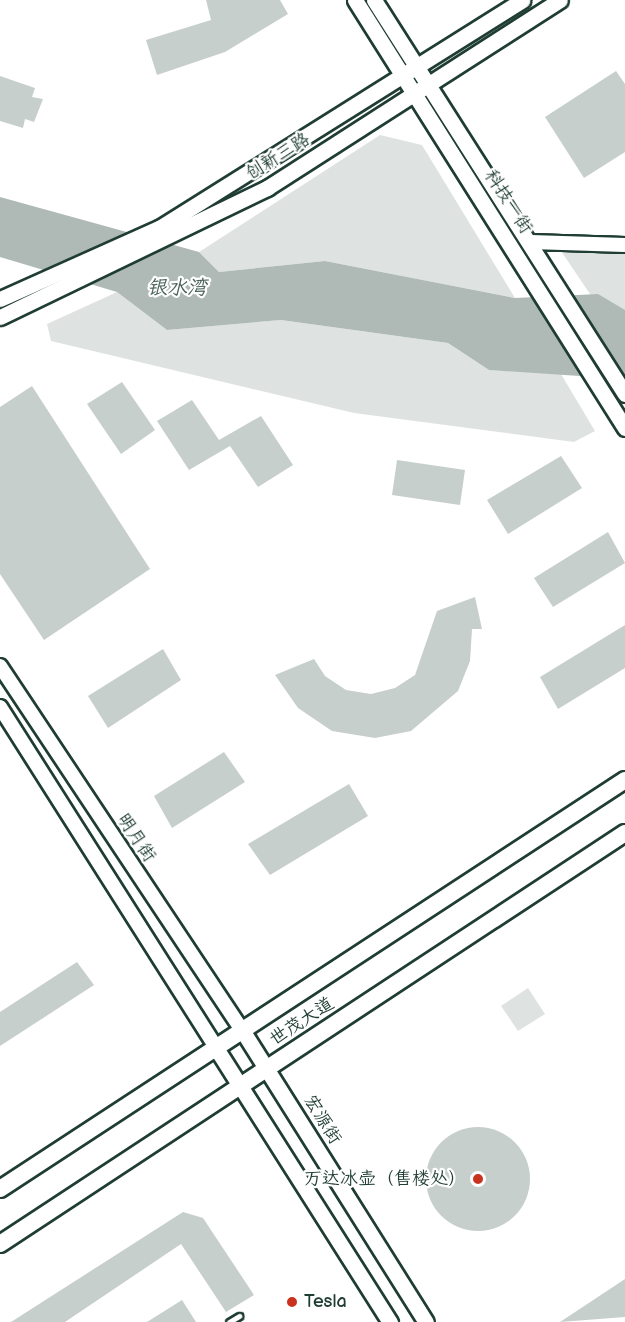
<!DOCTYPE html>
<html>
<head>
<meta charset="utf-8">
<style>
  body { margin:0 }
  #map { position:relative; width:625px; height:1322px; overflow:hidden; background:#fff; font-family:"Balsamiq Sans","LXGW WenKai TC",sans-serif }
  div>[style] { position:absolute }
  .green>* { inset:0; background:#dee3e2 }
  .water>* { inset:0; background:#afbab7 }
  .building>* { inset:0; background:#c7cfcc }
  .round { border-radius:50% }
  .roads { filter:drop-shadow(2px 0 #1f3d34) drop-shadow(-2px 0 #1f3d34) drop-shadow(0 2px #1f3d34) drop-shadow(0 -2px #1f3d34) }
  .service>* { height:5px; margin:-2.5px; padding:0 2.5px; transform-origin:2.5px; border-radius:2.5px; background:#fff }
  .tertiary>* { height:14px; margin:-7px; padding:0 7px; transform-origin:7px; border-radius:7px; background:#fff }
  .secondary>* { height:15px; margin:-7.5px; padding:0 7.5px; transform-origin:7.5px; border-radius:7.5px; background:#fff }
  .primary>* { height:16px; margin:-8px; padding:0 8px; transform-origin:8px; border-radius:8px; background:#fff }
  .dots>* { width:16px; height:16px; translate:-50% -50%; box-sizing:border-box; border:3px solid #fff; border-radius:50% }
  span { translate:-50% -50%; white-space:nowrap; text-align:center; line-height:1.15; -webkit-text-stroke:4.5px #fff; paint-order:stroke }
  .street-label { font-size:18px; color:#1f3d34 }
  .poi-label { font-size:18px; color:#1f3d34 }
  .right { translate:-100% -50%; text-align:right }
  .left { translate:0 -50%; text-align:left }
  .water-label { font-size:20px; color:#4a625b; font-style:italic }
</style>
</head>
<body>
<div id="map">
  <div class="green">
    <i style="clip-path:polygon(380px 135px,422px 145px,515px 298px,325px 261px,219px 272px,199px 252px)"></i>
    <i style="clip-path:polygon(561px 251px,625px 253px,625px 346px)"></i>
    <i style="clip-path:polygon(117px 292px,167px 330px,281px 320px,448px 343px,489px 370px,561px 374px,595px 431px,574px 442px,354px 413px,51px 341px,47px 324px)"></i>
    <i style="clip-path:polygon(528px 988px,545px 1014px,518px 1031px,501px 1006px)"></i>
  </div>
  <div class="water">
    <i style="clip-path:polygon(0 197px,199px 252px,219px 272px,325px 261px,515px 298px,598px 294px,625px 310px,625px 379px,489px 370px,448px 343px,281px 320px,167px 330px,117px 292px,0 257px)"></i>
  </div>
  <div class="building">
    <i style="clip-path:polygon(206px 0,280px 0,288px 14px,225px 52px,157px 75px,146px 40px,211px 20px)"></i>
    <i style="clip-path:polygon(616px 71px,625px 84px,625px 152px,584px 178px,545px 117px)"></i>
    <i style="clip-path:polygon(0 76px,35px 88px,32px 97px,43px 99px,34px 122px,25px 119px,23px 128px,0 121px)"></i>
    <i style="clip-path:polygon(122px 382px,155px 430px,121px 454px,87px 404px)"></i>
    <i style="clip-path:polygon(32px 386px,150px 569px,44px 640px,0 574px,0 407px)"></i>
    <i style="clip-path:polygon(192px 400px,219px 440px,261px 416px,293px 465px,258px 487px,230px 446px,189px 470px,157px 421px)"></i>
    <i style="clip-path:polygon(561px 456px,582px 488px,508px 534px,487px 500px)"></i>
    <i style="clip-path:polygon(397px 460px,465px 470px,460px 505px,392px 495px)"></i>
    <i style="clip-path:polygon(608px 532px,625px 563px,553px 607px,534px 578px)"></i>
    <i style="clip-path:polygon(475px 597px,482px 629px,472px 629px,470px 661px,458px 691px,411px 731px,375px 738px,332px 731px,298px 708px,275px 675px,314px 659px,325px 676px,346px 690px,371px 694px,395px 688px,415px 675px,437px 611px)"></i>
    <i style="clip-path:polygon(625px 625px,625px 668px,558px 709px,540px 677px)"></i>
    <i style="clip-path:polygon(163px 649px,181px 680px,108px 728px,88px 696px)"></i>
    <i style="clip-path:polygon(224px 752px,245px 782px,172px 828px,154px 796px)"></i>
    <i style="clip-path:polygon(349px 784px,368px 816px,270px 875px,248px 844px)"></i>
    <i style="clip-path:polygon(77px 962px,94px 985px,0 1046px,0 1012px)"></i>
    <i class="round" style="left:426px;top:1127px;width:104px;height:104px"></i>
    <i style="clip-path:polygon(183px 1212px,203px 1218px,254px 1295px,226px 1312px,181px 1244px,65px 1322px,11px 1322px)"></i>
    <i style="clip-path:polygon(625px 1279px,625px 1317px,560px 1322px)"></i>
    <i style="clip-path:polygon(182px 1300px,196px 1322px,147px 1322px)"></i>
  </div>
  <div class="roads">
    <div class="service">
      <i style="left:229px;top:1322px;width:12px;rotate:-31deg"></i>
    </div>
    <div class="tertiary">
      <i style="left:531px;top:242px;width:94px;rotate:1.8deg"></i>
      <i style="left:0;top:666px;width:437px;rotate:56.4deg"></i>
      <i style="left:0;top:707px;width:404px;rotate:57.6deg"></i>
    </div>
    <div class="secondary">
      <i style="left:355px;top:0;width:506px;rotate:57.75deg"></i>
      <i style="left:374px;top:0;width:467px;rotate:57.5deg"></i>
      <i style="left:0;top:299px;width:174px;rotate:-24.1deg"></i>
      <i style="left:159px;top:228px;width:429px;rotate:-32.1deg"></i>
      <i style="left:0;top:317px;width:297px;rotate:-25.8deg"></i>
      <i style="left:267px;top:188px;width:348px;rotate:-32.7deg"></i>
      <i style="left:242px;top:1030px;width:345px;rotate:57.8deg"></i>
      <i style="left:216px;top:1048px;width:325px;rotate:57.6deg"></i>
    </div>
    <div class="primary">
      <i style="left:0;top:1189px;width:747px;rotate:-33.2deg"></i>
      <i style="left:0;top:1244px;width:748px;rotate:-33.33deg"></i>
    </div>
  </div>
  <div class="dots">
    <i style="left:478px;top:1179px;background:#c8321e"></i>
    <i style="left:292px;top:1302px;background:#c8321e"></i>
  </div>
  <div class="street-label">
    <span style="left:278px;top:157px;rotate:-32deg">创新三路</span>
    <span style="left:508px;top:202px;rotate:57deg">科技一街</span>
    <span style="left:136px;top:838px;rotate:56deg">明月街</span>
    <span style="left:302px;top:1022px;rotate:-33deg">世茂大道</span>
    <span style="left:322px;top:1120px;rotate:58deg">宏源街</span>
  </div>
  <div class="poi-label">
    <span class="right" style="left:466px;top:1179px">万达冰壶（售楼处）</span>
    <span class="left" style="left:304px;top:1302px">Tesla</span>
  </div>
  <div class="water-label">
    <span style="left:177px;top:288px">银水湾</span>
  </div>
</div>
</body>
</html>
